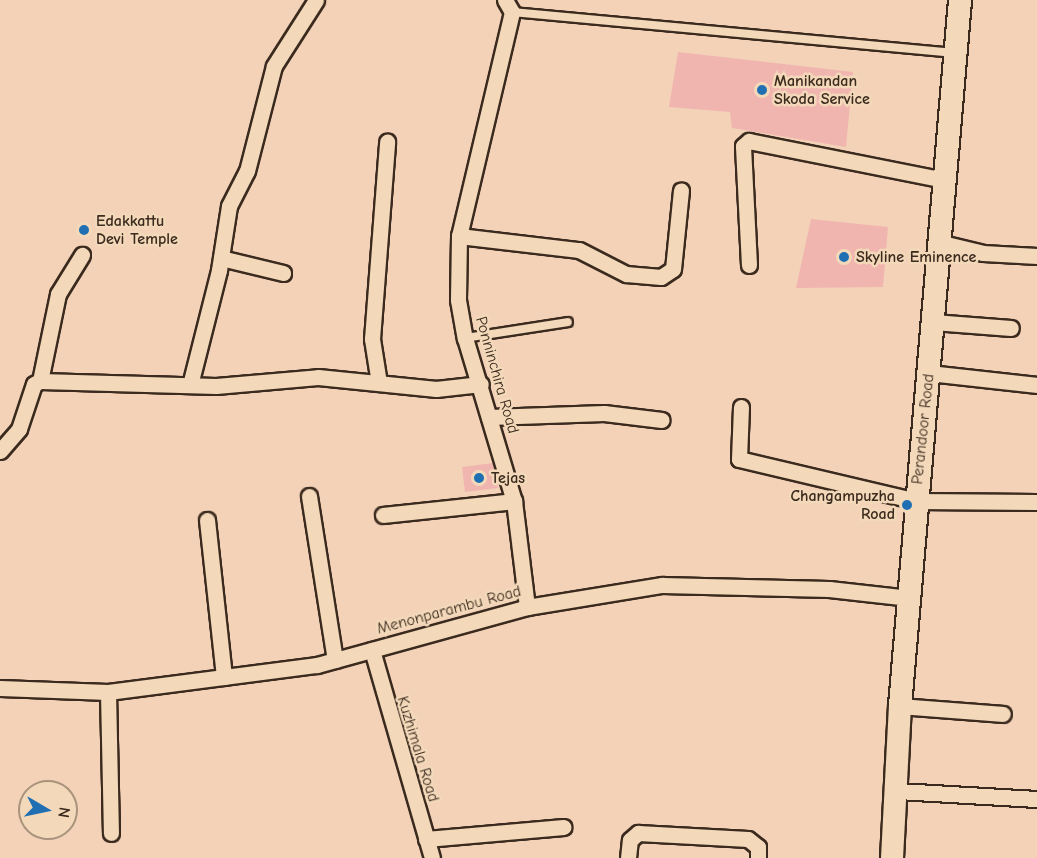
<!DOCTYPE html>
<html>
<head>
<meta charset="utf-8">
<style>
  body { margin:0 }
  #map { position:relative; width:1037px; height:858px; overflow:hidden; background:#f3d2b8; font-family:"Comic Neue",sans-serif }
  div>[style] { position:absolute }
  .building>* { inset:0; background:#f1b5b0 }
  .roads { filter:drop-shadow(2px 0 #3b2a1e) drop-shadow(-2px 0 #3b2a1e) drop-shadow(0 2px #3b2a1e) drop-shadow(0 -2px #3b2a1e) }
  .lane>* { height:8px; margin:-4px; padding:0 4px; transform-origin:4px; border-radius:4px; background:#f3d9ba }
  .street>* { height:15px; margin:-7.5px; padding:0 7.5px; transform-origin:7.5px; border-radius:7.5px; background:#f3d9ba }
  .secondary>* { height:22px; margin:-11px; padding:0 11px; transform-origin:11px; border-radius:11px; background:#f3d9ba }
  .dots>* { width:16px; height:16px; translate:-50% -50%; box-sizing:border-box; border:3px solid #f3d9ba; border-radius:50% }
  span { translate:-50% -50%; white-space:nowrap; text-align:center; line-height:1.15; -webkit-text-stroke:5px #f3d9ba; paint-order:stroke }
  .poi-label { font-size:16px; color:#3b2a1e; font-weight:700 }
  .left { translate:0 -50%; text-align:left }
  .right { translate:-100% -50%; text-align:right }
  .street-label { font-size:16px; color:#3b2a1e }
  .north { position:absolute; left:18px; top:780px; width:60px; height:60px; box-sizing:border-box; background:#f3d9ba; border:2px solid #a9937c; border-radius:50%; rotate:99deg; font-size:16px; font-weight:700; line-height:24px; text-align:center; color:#3b2a1e }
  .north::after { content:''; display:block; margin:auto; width:21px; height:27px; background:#1f6fb2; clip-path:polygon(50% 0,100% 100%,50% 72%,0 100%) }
</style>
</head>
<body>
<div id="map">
  <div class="building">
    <i style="clip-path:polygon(678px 52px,853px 72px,846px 147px,732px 128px,730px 112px,669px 107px)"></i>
    <i style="clip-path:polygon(811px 219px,888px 227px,883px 287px,796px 288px)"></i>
    <i style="clip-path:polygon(493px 463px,498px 488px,465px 492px,462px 467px)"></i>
  </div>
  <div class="roads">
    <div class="lane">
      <i style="left:512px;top:12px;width:442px;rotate:5.3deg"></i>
      <i style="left:465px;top:338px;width:104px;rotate:-8.8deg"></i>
    </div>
    <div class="street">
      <i style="left:505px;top:0;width:14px;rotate:60deg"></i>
      <i style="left:512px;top:12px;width:230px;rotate:103.3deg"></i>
      <i style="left:459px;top:236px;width:64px;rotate:90.9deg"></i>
      <i style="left:458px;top:300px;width:39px;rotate:80deg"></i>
      <i style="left:465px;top:338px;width:170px;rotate:73.3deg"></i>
      <i style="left:514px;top:501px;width:107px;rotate:83deg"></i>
      <i style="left:459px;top:236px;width:121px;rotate:6.7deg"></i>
      <i style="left:579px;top:250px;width:53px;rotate:27.1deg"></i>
      <i style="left:626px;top:274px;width:35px;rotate:5deg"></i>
      <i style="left:661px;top:277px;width:14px;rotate:-34deg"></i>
      <i style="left:673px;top:269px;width:79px;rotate:-84.2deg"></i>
      <i style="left:938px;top:242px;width:46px;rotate:13.7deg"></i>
      <i style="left:983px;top:253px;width:54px;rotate:3.2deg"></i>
      <i style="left:221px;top:258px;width:64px;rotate:13.6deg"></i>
      <i style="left:749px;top:265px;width:119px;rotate:-92.9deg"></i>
      <i style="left:743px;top:146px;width:8px;rotate:-40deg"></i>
      <i style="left:749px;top:141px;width:199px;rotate:11.3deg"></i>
      <i style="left:933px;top:322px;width:78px;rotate:4.4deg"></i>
      <i style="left:929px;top:373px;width:109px;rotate:6.3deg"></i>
      <i style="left:40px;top:381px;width:89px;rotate:-78.3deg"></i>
      <i style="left:58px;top:294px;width:46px;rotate:-58.4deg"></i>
      <i style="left:379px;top:383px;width:45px;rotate:-99deg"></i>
      <i style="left:372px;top:339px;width:198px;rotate:-85.6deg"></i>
      <i style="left:190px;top:385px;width:119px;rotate:-75.8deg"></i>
      <i style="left:219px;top:270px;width:65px;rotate:-81.1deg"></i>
      <i style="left:229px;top:206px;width:39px;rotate:-63deg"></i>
      <i style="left:247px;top:171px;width:108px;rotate:-75.6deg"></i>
      <i style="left:274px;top:66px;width:78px;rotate:-57.5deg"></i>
      <i style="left:741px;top:407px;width:52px;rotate:92.2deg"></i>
      <i style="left:739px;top:459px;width:182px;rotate:13.3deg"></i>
      <i style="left:916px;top:501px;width:121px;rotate:0.5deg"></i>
      <i style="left:489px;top:417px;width:115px;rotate:-2deg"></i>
      <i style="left:604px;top:413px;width:58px;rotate:6.9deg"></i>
      <i style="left:0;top:451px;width:29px;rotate:-49deg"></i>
      <i style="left:19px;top:429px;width:47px;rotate:-71.6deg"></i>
      <i style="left:34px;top:384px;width:7px;rotate:-27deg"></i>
      <i style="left:40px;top:381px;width:176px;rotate:1.6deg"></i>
      <i style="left:216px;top:386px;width:102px;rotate:-5deg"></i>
      <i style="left:318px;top:377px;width:119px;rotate:5.8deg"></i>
      <i style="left:436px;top:389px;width:45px;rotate:-6.3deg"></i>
      <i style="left:309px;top:496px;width:166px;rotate:81deg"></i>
      <i style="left:383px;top:515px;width:132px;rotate:-6.1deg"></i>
      <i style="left:207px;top:520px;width:158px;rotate:83.8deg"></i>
      <i style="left:372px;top:650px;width:216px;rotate:73.9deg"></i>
      <i style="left:0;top:688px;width:108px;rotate:2.1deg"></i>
      <i style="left:108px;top:692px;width:211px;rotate:-7.4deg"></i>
      <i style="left:317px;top:665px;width:218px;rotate:-15.4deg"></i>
      <i style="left:527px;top:607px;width:137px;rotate:-9.3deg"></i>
      <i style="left:662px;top:585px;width:167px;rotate:1.4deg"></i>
      <i style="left:829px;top:589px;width:81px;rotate:6.4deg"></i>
      <i style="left:108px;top:692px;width:141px;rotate:88.8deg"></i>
      <i style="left:900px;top:706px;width:103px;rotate:4.4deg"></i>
      <i style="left:898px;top:791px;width:139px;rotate:3.3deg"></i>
      <i style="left:426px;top:839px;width:138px;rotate:-5deg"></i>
      <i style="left:628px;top:858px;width:18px;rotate:-84deg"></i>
      <i style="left:630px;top:840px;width:11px;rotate:-41deg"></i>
      <i style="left:638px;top:833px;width:110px;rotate:3.1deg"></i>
      <i style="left:748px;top:839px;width:13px;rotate:39deg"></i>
      <i style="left:758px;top:847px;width:11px;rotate:90deg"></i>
    </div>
    <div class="secondary">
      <i style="left:892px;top:858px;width:152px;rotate:-87deg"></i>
      <i style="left:900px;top:706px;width:709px;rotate:-85.14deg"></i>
    </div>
  </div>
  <div class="dots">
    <i style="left:762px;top:90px;background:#1f6fb2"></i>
    <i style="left:84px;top:230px;background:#1f6fb2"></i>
    <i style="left:844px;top:257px;background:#1f6fb2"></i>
    <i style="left:479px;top:478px;background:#1f6fb2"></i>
    <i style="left:907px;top:505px;background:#1f6fb2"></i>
  </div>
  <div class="poi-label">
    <span class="left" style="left:774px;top:90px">Manikandan<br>Skoda Service</span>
    <span class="left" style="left:96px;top:230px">Edakkattu<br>Devi Temple</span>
    <span class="left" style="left:856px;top:257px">Skyline Eminence</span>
    <span class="left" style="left:491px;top:478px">Tejas</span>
    <span class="right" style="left:895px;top:505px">Changampuzha<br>Road</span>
  </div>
  <div class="street-label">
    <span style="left:497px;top:375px;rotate:74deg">Ponninchira Road</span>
    <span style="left:923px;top:429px;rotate:-84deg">Perandoor Road</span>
    <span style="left:449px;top:610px;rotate:-15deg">Menonparambu Road</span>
    <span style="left:418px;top:749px;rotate:73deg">Kuzhimala Road</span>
  </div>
  <div class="north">N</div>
</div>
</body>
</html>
